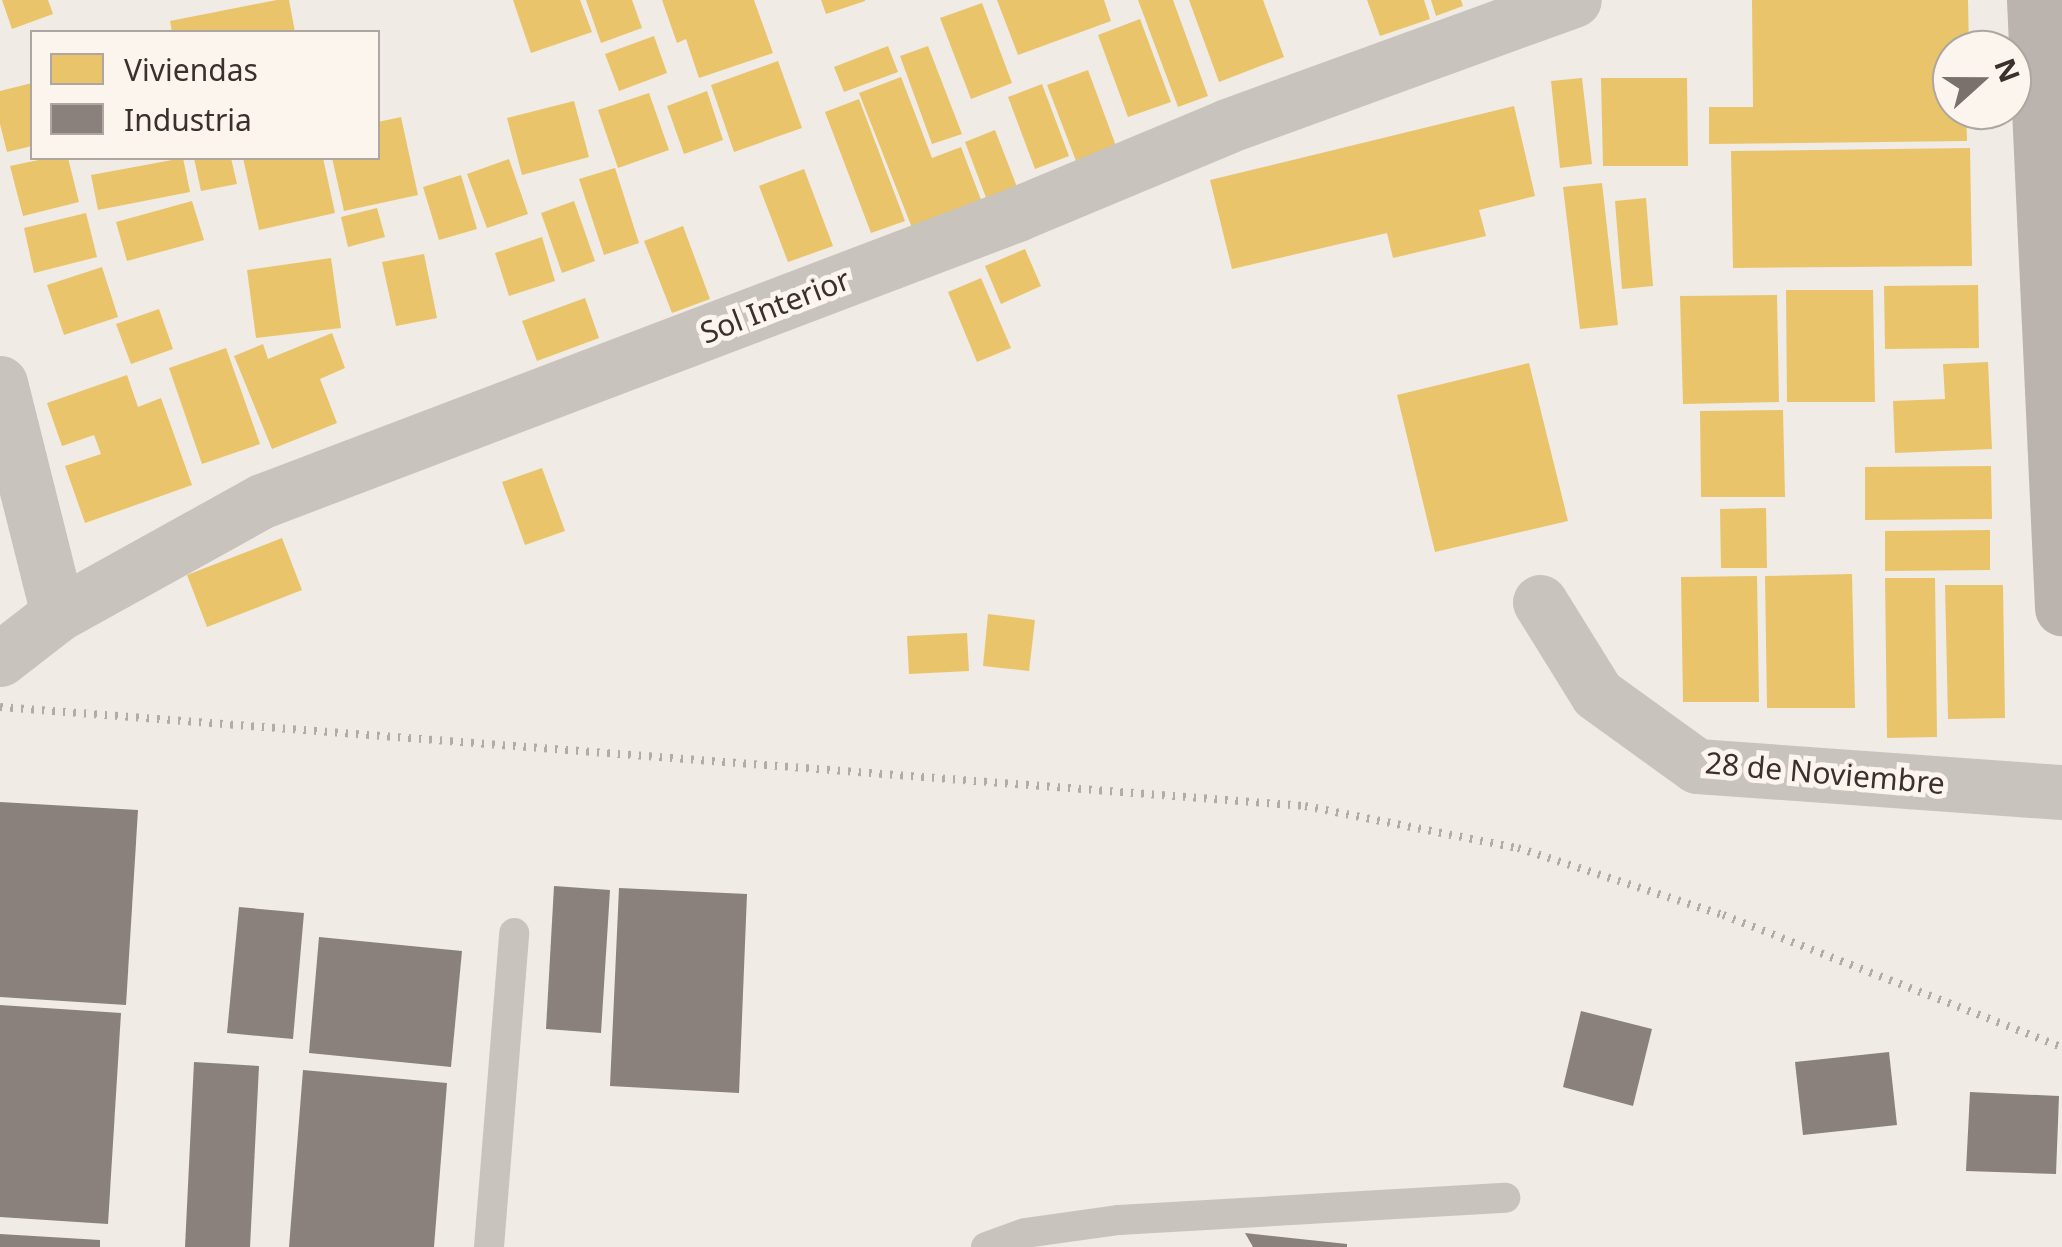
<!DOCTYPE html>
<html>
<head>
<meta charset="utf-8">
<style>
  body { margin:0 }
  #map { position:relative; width:2062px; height:1247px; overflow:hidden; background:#f0ebe5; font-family:"Noto Sans",sans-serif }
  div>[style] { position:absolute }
  .homes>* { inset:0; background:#e9c46a }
  .industry>* { inset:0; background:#8a817c }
  .lane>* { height:30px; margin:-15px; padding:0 15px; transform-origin:15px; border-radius:15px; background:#c9c3be }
  .street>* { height:55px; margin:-27.5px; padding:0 27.5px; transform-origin:27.5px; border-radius:27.5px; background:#c9c3be }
  .secondary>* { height:55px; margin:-27.5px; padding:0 27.5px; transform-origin:27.5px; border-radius:27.5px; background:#bab3ae }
  .rail>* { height:8px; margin-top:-4px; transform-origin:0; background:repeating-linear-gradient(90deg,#b1aca8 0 2.5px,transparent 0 10.5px) }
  span { translate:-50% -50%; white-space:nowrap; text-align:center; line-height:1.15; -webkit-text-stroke:10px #fbf5ee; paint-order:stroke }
  .street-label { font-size:30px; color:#3b302b }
  .legend { position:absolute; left:30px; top:30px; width:350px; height:130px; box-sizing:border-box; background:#fbf5ee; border:2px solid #aea6a0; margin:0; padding:12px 18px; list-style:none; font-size:30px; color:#3b302b }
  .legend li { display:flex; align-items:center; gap:20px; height:50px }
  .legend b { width:50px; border:2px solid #aea6a0 }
  .north { position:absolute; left:1932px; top:30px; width:100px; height:100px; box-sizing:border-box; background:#fbf5ee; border:2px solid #aea6a0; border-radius:50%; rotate:69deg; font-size:28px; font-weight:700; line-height:40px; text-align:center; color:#3b302b }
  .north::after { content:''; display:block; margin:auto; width:35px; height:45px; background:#7a716c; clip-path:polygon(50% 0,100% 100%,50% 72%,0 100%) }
</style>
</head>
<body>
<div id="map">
  <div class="homes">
    <i style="clip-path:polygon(2px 0,48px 0,53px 14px,12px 29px)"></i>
    <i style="clip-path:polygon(277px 0,289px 0,295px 32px,172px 32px,170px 21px)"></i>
    <i style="clip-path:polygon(513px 0,580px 0,592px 32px,531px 53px)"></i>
    <i style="clip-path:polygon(586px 0,632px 0,642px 28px,601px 43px)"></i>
    <i style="clip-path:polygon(662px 0,754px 0,773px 53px,699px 78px,686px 39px,677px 43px)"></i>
    <i style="clip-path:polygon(821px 0,865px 0,865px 1px,826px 14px)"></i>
    <i style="clip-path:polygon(997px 0,1104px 0,1111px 21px,1018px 55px)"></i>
    <i style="clip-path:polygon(1138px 0,1173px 0,1208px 96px,1178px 107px)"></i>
    <i style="clip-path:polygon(1189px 0,1263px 0,1284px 57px,1219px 82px)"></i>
    <i style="clip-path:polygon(1367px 0,1424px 0,1430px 19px,1380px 36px)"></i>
    <i style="clip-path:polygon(1431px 0,1461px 0,1463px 6px,1436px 16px)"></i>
    <i style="clip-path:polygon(1752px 0,1968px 0,1969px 50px,1952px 50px,1952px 110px,1966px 110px,1967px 141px,1709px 144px,1709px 107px,1753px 107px)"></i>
    <i style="clip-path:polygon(982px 3px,1012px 83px,971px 99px,940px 18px)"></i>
    <i style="clip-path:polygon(1140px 19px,1171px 102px,1128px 117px,1098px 35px)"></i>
    <i style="clip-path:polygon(654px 36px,667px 73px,619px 91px,605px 54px)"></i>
    <i style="clip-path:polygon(888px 46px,898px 72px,844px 92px,834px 67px)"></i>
    <i style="clip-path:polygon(928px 46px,962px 134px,932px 144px,900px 56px)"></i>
    <i style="clip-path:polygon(778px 61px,802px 128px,734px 152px,711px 85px)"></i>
    <i style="clip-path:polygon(1088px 70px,1116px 146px,1076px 161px,1047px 85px)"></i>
    <i style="clip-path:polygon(901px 77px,932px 158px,961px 147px,983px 205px,914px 233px,859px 93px)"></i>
    <i style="clip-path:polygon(1582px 78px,1592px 164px,1560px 168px,1551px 81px)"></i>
    <i style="clip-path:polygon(1601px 78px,1687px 78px,1688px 166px,1603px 166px)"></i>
    <i style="clip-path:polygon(32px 83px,32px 146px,7px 152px,0 124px,0 91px)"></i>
    <i style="clip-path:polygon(1042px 84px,1069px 156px,1035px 169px,1008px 97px)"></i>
    <i style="clip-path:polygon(707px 91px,723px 140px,684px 154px,667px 106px)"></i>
    <i style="clip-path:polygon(649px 93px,669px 150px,618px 168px,598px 110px)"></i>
    <i style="clip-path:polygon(859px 99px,905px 221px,871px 233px,825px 112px)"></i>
    <i style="clip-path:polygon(574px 101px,589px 157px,522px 175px,507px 118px)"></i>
    <i style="clip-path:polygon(1514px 106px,1535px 196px,1479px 210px,1486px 236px,1393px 258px,1387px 233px,1232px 269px,1210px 180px)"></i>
    <i style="clip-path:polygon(401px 117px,418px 195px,344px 211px,332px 158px,378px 158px,378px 122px)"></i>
    <i style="clip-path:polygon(995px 130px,1019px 192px,988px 203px,965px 142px)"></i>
    <i style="clip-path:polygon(1970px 148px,1972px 266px,1733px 268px,1731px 151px)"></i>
    <i style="clip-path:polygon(48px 158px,68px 158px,79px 202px,23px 216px,10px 166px)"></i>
    <i style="clip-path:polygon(183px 158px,190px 192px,98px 210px,91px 175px)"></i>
    <i style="clip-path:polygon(194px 158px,231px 158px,237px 184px,201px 191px)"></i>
    <i style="clip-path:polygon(243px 158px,323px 158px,335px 213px,259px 230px)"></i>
    <i style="clip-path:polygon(509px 159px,528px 214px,487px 228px,467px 174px)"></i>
    <i style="clip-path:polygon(615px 168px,639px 243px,604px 255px,579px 179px)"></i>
    <i style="clip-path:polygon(804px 169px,833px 246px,788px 262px,759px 186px)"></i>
    <i style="clip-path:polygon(461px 175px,477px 229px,439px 240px,423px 187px)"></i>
    <i style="clip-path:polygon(1602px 183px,1618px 325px,1580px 329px,1563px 187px)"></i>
    <i style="clip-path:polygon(1646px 198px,1653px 286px,1622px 289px,1615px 201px)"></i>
    <i style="clip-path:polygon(192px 201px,204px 240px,127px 261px,116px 222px)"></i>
    <i style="clip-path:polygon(574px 201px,595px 261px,562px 273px,541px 213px)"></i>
    <i style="clip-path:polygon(377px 208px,385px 237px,348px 247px,341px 217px)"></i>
    <i style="clip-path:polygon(86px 213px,97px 257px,34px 273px,24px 228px)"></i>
    <i style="clip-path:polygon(683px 226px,710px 299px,672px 313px,644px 241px)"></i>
    <i style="clip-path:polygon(542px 237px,555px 281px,509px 296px,495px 253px)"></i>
    <i style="clip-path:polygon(1025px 249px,1041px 286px,1001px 304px,985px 266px)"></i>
    <i style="clip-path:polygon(424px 254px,437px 318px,396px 326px,382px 262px)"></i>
    <i style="clip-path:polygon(331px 258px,341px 328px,256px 338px,247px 270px)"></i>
    <i style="clip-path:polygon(102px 267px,118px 317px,64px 335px,47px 285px)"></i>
    <i style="clip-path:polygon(981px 278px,1011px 348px,977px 362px,948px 292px)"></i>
    <i style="clip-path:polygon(1978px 285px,1979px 348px,1885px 349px,1884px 286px)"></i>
    <i style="clip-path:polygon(1786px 290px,1873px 290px,1875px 402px,1787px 402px)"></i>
    <i style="clip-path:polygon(1777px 295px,1779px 402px,1683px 404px,1680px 296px)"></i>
    <i style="clip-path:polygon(585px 298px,599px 338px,537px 361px,522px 321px)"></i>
    <i style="clip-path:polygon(159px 309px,173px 349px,131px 364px,116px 324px)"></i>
    <i style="clip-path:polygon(332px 333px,345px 368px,320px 379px,337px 423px,272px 449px,234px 356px,263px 344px,268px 359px)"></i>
    <i style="clip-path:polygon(226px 348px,260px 444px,202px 464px,169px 368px)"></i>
    <i style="clip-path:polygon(1988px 362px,1992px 449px,1895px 453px,1893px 401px,1945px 399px,1943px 364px)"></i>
    <i style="clip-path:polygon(1529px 363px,1568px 521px,1435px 552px,1397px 395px)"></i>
    <i style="clip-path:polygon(127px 375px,138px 407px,161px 398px,192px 485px,85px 523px,65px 466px,101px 454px,94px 435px,62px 446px,47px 403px)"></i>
    <i style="clip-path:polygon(1783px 410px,1785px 497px,1701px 497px,1700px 411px)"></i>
    <i style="clip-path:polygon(1991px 466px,1992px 519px,1865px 520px,1865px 467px)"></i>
    <i style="clip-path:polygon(542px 468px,565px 531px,525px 545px,502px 482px)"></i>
    <i style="clip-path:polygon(1766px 508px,1767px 568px,1721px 568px,1720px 509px)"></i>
    <i style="clip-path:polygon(1990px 530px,1990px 570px,1885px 571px,1885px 531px)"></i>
    <i style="clip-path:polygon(282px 538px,302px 590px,207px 627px,187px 575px)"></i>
    <i style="clip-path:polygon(1852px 574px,1855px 708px,1767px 708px,1765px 576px)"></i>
    <i style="clip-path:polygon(1757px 576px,1759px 702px,1683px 702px,1681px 577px)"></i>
    <i style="clip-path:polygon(1885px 578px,1935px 578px,1937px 737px,1887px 738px)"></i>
    <i style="clip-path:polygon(1945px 585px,2003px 585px,2005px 718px,1948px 719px)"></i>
    <i style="clip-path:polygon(988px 614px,1035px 620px,1029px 671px,983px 666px)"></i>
    <i style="clip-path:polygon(967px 633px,969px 671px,909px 674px,907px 636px)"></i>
  </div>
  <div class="industry">
    <i style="clip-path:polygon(0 802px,138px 810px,126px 1005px,0 997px)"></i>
    <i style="clip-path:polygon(554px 886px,610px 890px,601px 1033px,546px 1029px)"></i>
    <i style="clip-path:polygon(619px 888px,747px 894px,739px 1093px,610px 1086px)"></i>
    <i style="clip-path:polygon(239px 907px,304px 913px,293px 1039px,227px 1033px)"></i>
    <i style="clip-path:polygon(319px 937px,462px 951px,451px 1067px,309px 1053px)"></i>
    <i style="clip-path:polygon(0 1005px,121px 1013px,108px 1224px,0 1217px)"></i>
    <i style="clip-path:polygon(1581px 1011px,1652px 1029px,1633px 1106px,1563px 1087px)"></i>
    <i style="clip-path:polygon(1889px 1052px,1897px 1125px,1803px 1135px,1795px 1062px)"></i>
    <i style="clip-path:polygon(194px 1062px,259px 1066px,250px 1247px,185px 1247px)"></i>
    <i style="clip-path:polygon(303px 1070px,447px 1083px,434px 1247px,289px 1247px)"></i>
    <i style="clip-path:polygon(1970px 1092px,2059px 1096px,2056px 1174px,1966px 1171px)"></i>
    <i style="clip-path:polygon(1245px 1233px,1347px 1244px,1347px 1247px,1253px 1247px)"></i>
    <i style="clip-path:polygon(0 1234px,100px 1240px,100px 1247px,0 1247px)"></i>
  </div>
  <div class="lane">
    <i style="left:489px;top:1247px;width:315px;rotate:-85.4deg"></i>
    <i style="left:986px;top:1247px;width:41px;rotate:-19.7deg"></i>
    <i style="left:1025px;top:1233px;width:95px;rotate:-7.9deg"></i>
    <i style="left:1119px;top:1220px;width:387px;rotate:-3.3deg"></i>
  </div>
  <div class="street">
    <i style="left:0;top:383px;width:238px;rotate:75.9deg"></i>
    <i style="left:1540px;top:602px;width:108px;rotate:58.2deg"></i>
    <i style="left:1597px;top:694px;width:123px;rotate:35.8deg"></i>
    <i style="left:1697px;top:766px;width:366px;rotate:4.1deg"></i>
    <i style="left:0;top:659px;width:73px;rotate:-37.8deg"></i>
    <i style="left:58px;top:614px;width:233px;rotate:-29deg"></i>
    <i style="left:262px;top:501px;width:808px;rotate:-20.81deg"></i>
    <i style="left:1017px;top:214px;width:228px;rotate:-22.7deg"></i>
    <i style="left:1227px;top:126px;width:369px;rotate:-20deg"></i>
  </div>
  <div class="secondary">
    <i style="left:2034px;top:0;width:609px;rotate:87.36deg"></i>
  </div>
  <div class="rail">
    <i style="left:0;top:707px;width:1309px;rotate:4.34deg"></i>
    <i style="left:1305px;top:806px;width:217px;rotate:11.2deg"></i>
    <i style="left:1518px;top:848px;width:216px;rotate:18.1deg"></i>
    <i style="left:1723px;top:915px;width:364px;rotate:21.3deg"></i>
  </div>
  <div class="street-label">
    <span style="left:775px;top:306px;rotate:-21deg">Sol Interior</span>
    <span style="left:1825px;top:773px;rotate:5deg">28 de Noviembre</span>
  </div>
  <ul class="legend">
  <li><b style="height:28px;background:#e9c46a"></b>Viviendas</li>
  <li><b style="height:28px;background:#8a817c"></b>Industria</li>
  </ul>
  <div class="north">N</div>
</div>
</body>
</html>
